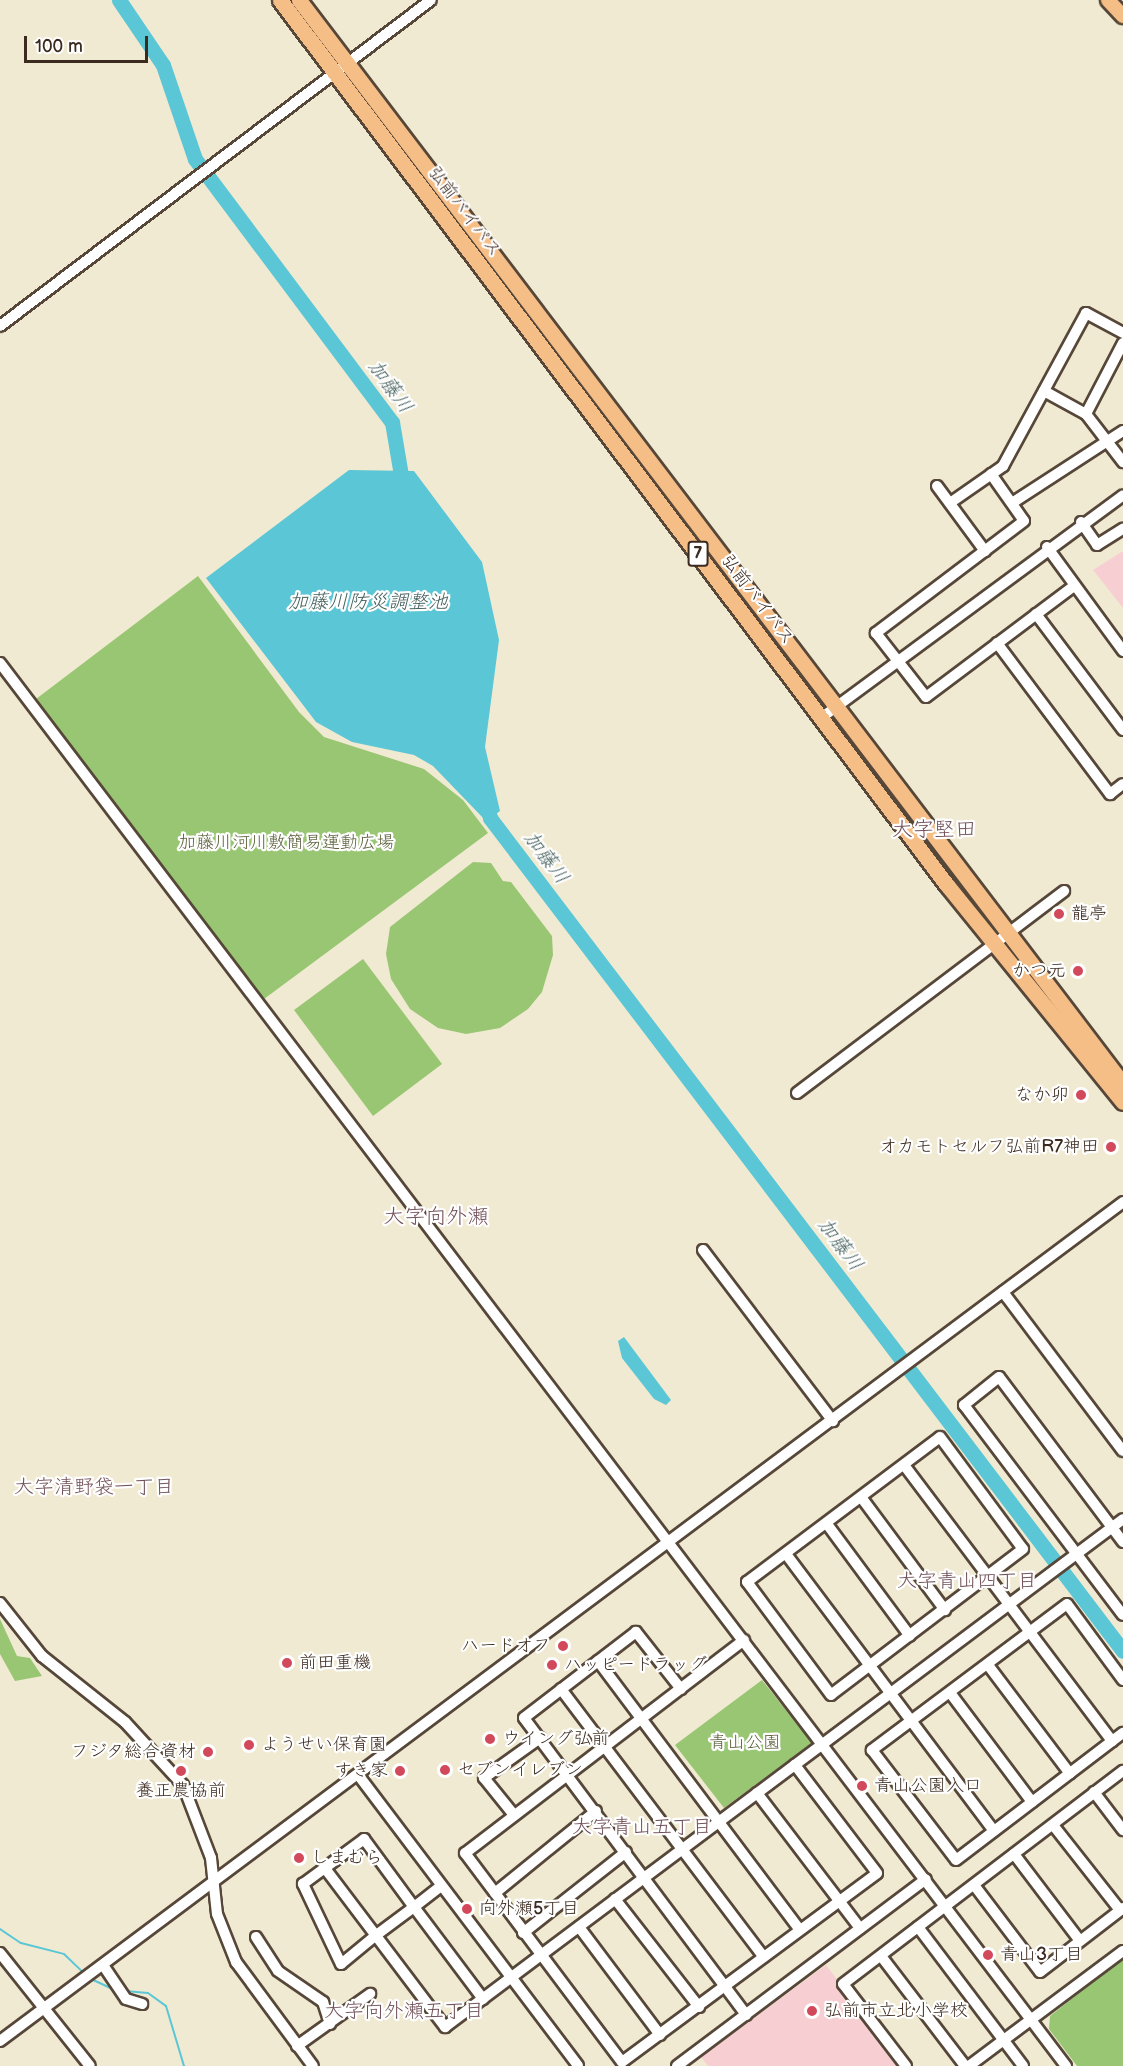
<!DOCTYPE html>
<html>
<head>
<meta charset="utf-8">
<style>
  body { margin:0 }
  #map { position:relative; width:1123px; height:2066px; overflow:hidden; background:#f1ead2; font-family:"Balsamiq Sans","Klee One",sans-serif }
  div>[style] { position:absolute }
  .built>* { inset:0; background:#f7cfd2 }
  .green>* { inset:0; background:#99c673 }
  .water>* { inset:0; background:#5bc6d5 }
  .stream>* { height:2px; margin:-1px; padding:0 1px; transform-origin:1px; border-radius:1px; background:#5bc6d5 }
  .river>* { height:15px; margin:-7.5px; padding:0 7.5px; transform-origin:7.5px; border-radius:7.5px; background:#5bc6d5 }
  .roads { filter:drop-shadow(2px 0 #564739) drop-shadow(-2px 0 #564739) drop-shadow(0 2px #564739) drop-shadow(0 -2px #564739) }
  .minor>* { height:10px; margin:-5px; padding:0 5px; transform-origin:5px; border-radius:5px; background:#fff }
  .major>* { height:14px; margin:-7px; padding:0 7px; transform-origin:7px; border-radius:7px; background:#f6be87 }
  .highway>* { height:15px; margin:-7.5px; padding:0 7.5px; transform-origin:7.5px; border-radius:7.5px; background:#f6be87 }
  .dots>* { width:16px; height:16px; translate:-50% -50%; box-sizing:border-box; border:3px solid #fff; border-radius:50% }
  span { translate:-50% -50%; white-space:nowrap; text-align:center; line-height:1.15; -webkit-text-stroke:4.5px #fff; paint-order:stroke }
  .shield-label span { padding:2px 4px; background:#fff; border:2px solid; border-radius:4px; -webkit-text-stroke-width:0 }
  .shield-label { font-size:16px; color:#3b2a1e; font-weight:700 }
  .street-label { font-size:18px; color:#3b2a1e }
  .park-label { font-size:18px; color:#5c613c }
  .poi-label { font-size:18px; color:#3b2a1e }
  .left { translate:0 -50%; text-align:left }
  .right { translate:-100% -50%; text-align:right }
  .water-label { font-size:20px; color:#46615e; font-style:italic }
  .neighbourhood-label { font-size:20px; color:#72525a }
  .quarter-label { font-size:21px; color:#72525a }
  .scale { position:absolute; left:24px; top:36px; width:124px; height:27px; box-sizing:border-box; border:3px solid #3b2a1e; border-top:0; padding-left:8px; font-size:18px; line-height:21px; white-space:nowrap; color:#3b2a1e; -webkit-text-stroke:4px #fff; paint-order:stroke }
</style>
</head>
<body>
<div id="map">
  <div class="built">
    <i style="clip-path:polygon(1123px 551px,1123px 608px,1093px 570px)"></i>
    <i style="clip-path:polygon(826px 1965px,903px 2066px,708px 2066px,701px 2057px)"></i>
  </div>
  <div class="green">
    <i style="clip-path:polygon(198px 576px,299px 712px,324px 737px,424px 769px,463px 800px,488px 833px,264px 999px,36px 699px)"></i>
    <i style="clip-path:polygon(473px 862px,491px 863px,503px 881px,511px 882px,552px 936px,553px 955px,542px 992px,528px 1009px,500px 1028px,466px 1034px,438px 1028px,410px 1009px,391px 979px,386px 954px,390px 927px)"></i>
    <i style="clip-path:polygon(363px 959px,442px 1064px,373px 1116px,294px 1010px)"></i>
    <i style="clip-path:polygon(0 1619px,17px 1656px,30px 1658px,42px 1676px,15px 1681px,0 1654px)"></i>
    <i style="clip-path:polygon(762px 1680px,812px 1743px,724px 1808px,675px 1745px)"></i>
    <i style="clip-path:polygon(1123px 1958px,1123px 2066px,1077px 2066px,1049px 2029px,1050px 2016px)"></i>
  </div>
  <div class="water">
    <i style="clip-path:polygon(349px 470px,414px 471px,482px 562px,499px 640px,485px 747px,500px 811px,486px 821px,433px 766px,414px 755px,352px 742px,316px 722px,206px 578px)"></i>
    <i style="clip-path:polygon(624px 1337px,671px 1400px,666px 1405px,654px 1399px,622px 1358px,618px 1341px)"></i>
  </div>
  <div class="stream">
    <i style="left:0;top:1929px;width:25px;rotate:34deg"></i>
    <i style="left:21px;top:1943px;width:44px;rotate:14.3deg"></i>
    <i style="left:64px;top:1954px;width:29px;rotate:44deg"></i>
    <i style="left:89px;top:1978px;width:26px;rotate:25deg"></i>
    <i style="left:125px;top:1991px;width:23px;rotate:5deg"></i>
    <i style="left:148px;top:1993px;width:22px;rotate:36deg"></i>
    <i style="left:166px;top:2006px;width:63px;rotate:73.3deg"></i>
  </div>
  <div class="river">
    <i style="left:119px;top:0;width:78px;rotate:55.9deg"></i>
    <i style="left:163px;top:65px;width:99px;rotate:71.2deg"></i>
    <i style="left:195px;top:159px;width:329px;rotate:53.2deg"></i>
    <i style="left:392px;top:422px;width:66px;rotate:80.4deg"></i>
    <i style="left:485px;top:800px;width:19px;rotate:74deg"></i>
    <i style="left:490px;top:818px;width:1046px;rotate:52.77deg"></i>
  </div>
  <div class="roads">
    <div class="minor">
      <i style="left:0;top:326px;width:540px;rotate:-37.1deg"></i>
      <i style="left:1044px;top:391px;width:48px;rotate:28.7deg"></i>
      <i style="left:1086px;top:414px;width:61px;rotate:52.4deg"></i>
      <i style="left:1086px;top:414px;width:80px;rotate:-62.5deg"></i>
      <i style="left:991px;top:474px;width:57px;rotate:54.9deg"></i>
      <i style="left:1024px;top:521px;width:186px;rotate:142.9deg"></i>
      <i style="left:876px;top:633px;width:81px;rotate:52deg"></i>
      <i style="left:926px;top:697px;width:185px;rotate:-36.9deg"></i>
      <i style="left:937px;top:486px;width:81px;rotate:53.6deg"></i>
      <i style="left:950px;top:503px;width:65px;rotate:-34.9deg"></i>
      <i style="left:1003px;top:466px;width:174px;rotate:-61.5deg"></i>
      <i style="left:1086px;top:313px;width:42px;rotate:28.4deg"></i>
      <i style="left:1012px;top:503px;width:132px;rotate:-33deg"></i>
      <i style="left:1081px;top:522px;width:28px;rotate:55deg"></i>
      <i style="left:1097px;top:545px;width:31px;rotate:-32deg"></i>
      <i style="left:1047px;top:547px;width:129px;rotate:53.8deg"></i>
      <i style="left:1036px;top:614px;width:145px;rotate:53.1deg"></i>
      <i style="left:997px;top:643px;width:189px;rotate:53.2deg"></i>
      <i style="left:1110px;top:794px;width:16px;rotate:-38deg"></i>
      <i style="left:0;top:663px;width:1762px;rotate:52.77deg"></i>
      <i style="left:821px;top:718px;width:375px;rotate:-36.4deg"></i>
      <i style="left:797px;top:1093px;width:335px;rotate:-37.1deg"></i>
      <i style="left:703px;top:1250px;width:215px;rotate:52.8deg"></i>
      <i style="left:1003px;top:1292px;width:199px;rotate:53deg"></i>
      <i style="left:940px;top:1437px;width:139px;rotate:53.5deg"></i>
      <i style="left:1023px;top:1549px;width:241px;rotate:142.8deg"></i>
      <i style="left:831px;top:1695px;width:141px;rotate:-126.6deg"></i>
      <i style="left:747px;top:1582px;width:241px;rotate:-36.9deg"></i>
      <i style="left:904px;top:1465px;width:346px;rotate:53deg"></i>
      <i style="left:861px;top:1497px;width:141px;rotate:53.4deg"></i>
      <i style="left:827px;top:1524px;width:139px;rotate:53.5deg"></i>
      <i style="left:1123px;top:1542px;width:206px;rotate:-126.9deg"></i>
      <i style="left:999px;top:1377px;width:45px;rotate:141.3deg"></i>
      <i style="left:964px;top:1405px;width:263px;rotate:52.9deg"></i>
      <i style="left:786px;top:1554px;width:346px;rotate:53.1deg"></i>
      <i style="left:0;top:1603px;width:68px;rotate:51.6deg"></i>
      <i style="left:42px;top:1656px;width:106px;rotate:38.5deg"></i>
      <i style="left:125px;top:1722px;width:86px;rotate:47.4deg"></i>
      <i style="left:183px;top:1785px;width:78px;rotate:69deg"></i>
      <i style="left:211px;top:1858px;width:56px;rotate:83.9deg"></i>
      <i style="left:217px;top:1914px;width:52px;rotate:68.4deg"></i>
      <i style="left:236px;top:1962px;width:129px;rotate:53.5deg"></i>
      <i style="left:744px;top:1640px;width:351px;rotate:142.6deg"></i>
      <i style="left:465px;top:1853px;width:261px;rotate:53.1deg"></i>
      <i style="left:622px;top:2062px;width:317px;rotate:-36.5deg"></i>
      <i style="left:877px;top:1873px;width:136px;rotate:-127.2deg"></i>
      <i style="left:598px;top:1661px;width:336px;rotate:53.1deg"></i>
      <i style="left:988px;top:1665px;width:136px;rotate:53deg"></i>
      <i style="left:1123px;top:1680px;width:94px;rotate:-126.4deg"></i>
      <i style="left:1067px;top:1604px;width:244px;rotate:143.2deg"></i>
      <i style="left:872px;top:1750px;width:138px;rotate:52.6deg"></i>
      <i style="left:956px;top:1860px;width:210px;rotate:-37.3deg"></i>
      <i style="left:561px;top:1689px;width:336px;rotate:52.9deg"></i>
      <i style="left:681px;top:1689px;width:73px;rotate:-128.3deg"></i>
      <i style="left:636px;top:1632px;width:141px;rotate:142.5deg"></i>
      <i style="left:524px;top:1718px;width:371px;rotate:53.2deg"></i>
      <i style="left:951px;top:1694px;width:135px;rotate:53.1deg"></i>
      <i style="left:359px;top:1776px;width:363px;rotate:52.9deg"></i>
      <i style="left:1094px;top:1792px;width:48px;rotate:52.7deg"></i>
      <i style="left:757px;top:1793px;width:170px;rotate:52.7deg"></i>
      <i style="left:514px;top:1815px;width:48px;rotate:-129deg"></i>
      <i style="left:484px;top:1778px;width:69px;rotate:-35.5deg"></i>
      <i style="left:1053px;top:1825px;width:108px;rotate:51.8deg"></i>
      <i style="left:1014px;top:1854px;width:109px;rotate:52.8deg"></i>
      <i style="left:324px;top:1867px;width:201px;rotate:52.9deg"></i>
      <i style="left:445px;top:2027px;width:847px;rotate:-36.84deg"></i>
      <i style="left:974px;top:1885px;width:109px;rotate:52.8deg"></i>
      <i style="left:1040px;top:1972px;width:105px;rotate:-37.6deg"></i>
      <i style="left:441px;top:1886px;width:34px;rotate:142deg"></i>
      <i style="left:414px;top:1907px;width:49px;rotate:143.4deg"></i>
      <i style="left:375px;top:1936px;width:44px;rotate:140.5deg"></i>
      <i style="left:341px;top:1964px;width:89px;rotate:-115.4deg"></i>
      <i style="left:303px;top:1884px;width:76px;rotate:-36.4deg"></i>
      <i style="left:364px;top:1839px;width:84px;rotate:53.7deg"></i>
      <i style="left:414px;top:1907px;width:115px;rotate:53.1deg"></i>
      <i style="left:495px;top:1893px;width:130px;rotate:-39.1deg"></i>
      <i style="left:615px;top:1899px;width:137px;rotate:52.1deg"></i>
      <i style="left:579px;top:1927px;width:135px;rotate:53.1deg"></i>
      <i style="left:918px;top:1927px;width:174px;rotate:52.9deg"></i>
      <i style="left:523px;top:1933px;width:131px;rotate:-38.2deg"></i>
      <i style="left:256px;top:1937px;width:40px;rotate:57.1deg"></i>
      <i style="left:278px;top:1971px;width:55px;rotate:34.6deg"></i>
      <i style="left:323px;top:2002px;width:23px;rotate:72deg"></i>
      <i style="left:0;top:1953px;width:144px;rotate:51.5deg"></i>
      <i style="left:881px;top:1956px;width:138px;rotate:52.6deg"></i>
      <i style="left:103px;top:1965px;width:41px;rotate:55.9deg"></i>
      <i style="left:126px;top:1999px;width:17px;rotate:17deg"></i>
      <i style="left:0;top:2041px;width:1402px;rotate:-36.76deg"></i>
      <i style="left:297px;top:2046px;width:90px;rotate:-35.5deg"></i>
      <i style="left:677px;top:2066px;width:311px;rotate:-36.9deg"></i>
      <i style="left:906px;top:2066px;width:103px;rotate:-127.5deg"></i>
      <i style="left:843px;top:1984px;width:352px;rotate:-37.3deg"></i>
      <i style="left:969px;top:2066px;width:192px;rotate:-36.8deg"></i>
    </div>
    <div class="major">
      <i style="left:1108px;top:0;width:22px;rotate:47deg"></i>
    </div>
    <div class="highway">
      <i style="left:280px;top:0;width:1108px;rotate:53deg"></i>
      <i style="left:947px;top:885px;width:279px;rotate:51deg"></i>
      <i style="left:299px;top:0;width:1362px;rotate:52.76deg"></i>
    </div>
  </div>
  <div class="dots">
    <i style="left:1059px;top:914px;background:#d1495b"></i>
    <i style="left:1078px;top:971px;background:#d1495b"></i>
    <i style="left:1081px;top:1095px;background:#d1495b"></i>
    <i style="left:1111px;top:1147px;background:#d1495b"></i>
    <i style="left:563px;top:1646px;background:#d1495b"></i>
    <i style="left:287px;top:1663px;background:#d1495b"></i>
    <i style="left:552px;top:1665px;background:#d1495b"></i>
    <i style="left:490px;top:1739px;background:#d1495b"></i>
    <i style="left:249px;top:1745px;background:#d1495b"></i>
    <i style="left:208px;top:1752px;background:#d1495b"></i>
    <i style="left:445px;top:1770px;background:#d1495b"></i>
    <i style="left:181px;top:1771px;background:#d1495b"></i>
    <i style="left:400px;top:1771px;background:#d1495b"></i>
    <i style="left:862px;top:1786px;background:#d1495b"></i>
    <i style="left:299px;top:1858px;background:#d1495b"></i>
    <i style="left:467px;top:1909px;background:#d1495b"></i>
    <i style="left:988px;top:1955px;background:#d1495b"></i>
    <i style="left:812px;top:2011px;background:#d1495b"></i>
  </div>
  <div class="shield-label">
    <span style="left:698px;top:554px">7</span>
  </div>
  <div class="street-label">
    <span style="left:464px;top:212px;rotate:53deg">弘前バイパス</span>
    <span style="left:757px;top:600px;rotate:53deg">弘前バイパス</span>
  </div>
  <div class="park-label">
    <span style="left:286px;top:843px">加藤川河川敷簡易運動広場</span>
    <span style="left:745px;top:1743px">青山公園</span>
  </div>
  <div class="poi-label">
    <span class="left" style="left:1071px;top:914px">龍亭</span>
    <span class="right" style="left:1066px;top:971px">かつ元</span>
    <span class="right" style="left:1069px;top:1095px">なか卯</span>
    <span class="right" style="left:1099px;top:1147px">オカモトセルフ弘前R7神田</span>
    <span class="right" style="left:551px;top:1646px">ハードオフ</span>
    <span class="left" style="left:299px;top:1663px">前田重機</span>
    <span class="left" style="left:564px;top:1665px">ハッピードラッグ</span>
    <span class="left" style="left:502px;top:1739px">ウイング弘前</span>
    <span class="left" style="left:261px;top:1745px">ようせい保育園</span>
    <span class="right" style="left:196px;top:1752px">フジタ総合資材</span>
    <span class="left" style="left:457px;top:1770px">セブンイレブン</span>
    <span class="right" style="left:388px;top:1771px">すき家</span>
    <span class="left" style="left:874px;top:1786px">青山公園入口</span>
    <span style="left:181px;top:1791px">養正農協前</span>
    <span class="left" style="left:311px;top:1858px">しまむら</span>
    <span class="left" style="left:479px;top:1909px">向外瀬5丁目</span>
    <span class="left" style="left:1000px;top:1955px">青山3丁目</span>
    <span class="left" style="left:824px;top:2011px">弘前市立北小学校</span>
  </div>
  <div class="water-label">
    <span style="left:390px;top:387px;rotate:54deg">加藤川</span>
    <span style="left:368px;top:602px">加藤川防災調整池</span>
    <span style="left:546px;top:858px;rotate:53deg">加藤川</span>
    <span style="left:840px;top:1245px;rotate:53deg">加藤川</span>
  </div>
  <div class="neighbourhood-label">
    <span style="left:94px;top:1487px">大字清野袋一丁目</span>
    <span style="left:967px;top:1581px">大字青山四丁目</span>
    <span style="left:642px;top:1827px">大字青山五丁目</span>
    <span style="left:404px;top:2011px">大字向外瀬五丁目</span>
  </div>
  <div class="quarter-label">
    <span style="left:934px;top:830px">大字堅田</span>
    <span style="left:436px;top:1217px">大字向外瀬</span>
  </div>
  <div class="scale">100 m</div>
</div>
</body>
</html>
